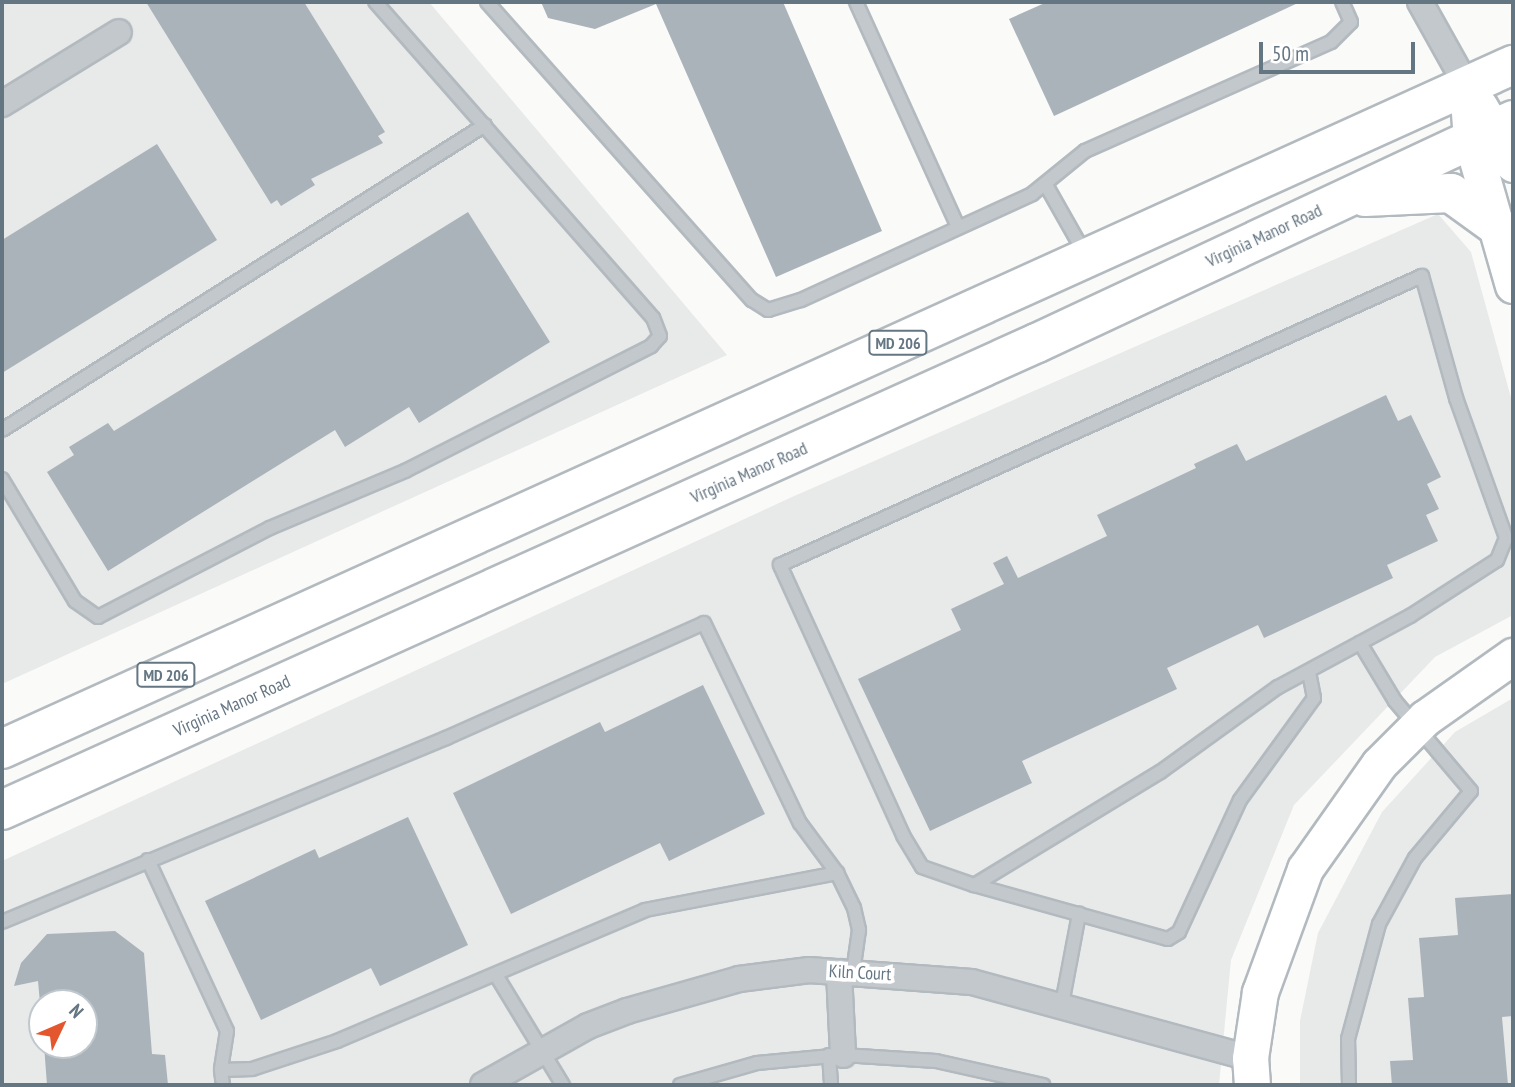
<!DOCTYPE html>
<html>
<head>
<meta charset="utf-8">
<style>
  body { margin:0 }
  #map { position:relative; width:1515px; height:1087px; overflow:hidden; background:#fafaf8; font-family:"PT Sans Narrow",sans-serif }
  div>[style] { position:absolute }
  .built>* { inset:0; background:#e8e9e9 }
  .building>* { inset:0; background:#aab3b9 }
  .roads { filter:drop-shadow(2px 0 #b3babf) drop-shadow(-2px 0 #b3babf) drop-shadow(0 2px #b3babf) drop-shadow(0 -2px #b3babf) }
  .lane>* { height:12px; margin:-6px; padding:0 6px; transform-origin:6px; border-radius:6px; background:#c3c8cc }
  .street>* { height:24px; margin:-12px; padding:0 12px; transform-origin:12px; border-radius:12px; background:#c3c8cc }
  .secondary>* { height:35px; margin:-17.5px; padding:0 17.5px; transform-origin:17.5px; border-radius:17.5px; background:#fff }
  .primary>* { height:38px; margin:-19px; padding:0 19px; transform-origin:19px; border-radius:19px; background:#fff }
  span { translate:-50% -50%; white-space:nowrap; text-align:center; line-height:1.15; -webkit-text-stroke:7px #fff; paint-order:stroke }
  .shield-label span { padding:2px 5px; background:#fff; border:2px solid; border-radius:5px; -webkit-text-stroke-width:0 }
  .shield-label { font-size:16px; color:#657683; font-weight:700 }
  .street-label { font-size:18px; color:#657683 }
  .frame { position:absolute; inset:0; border:4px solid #657683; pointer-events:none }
  .north { position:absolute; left:28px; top:989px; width:70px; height:70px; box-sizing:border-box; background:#fff; border:2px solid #c1c8cd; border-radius:50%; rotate:46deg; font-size:19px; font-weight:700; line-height:28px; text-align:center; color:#657683 }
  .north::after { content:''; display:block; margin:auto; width:24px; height:32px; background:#e4572e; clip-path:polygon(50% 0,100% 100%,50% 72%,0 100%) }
  .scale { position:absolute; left:1259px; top:42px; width:156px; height:32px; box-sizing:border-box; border:4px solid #657683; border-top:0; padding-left:9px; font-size:21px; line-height:24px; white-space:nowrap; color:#657683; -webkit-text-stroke:5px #fff; paint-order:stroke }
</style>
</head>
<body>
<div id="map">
  <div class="built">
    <i style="clip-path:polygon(2px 2px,429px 2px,727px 355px,2px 684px)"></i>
    <i style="clip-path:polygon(evenodd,1438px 214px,1471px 252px,1513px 405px,1513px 615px,1435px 657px,1294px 805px,1231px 960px,1219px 1085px,2px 1085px,2px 861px,792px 497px,1438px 214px,42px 1003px,84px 1003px,84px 1045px,42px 1045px,42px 1003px)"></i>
    <i style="clip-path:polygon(1513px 698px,1513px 1085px,1300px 1085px,1300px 1021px,1318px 933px,1382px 812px,1455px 732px)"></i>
  </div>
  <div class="building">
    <i style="clip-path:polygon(146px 2px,304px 2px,385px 132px,378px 136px,383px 143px,311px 179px,315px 185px,281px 206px,277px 200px,271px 204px)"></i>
    <i style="clip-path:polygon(541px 2px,783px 2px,882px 231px,776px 277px,656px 4px,595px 29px,548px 18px)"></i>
    <i style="clip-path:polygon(1047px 2px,1300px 2px,1054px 116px,1009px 19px)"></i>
    <i style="clip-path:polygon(157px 144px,217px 240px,2px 373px,2px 240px)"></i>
    <i style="clip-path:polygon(468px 212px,550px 342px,419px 423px,409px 407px,345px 447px,335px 430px,108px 571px,47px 472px,74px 455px,69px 447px,108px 423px,114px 431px)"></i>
    <i style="clip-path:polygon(1386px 395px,1398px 421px,1411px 415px,1441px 477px,1427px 484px,1439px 509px,1426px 515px,1438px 541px,1387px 565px,1393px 578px,1264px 638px,1258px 625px,1167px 668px,1177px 689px,1022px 761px,1032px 783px,930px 831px,858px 679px,961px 630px,951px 609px,1004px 584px,993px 563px,1007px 556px,1018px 578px,1107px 536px,1097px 515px,1196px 468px,1194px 464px,1237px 444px,1246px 461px)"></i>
    <i style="clip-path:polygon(703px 685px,765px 814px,669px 861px,660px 843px,511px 914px,453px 793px,600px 722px,605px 732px)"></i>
    <i style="clip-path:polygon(408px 817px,468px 945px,380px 986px,371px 968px,261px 1020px,205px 901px,315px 849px,319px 858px)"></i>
    <i style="clip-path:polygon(1513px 894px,1513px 1016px,1502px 1017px,1508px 1085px,1392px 1085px,1390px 1061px,1413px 1060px,1408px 998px,1424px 997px,1419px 938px,1458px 935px,1455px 898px)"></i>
    <i style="clip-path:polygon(115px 931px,144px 953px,152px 1054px,165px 1055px,168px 1085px,47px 1085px,44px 1045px,84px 1045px,84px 1003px,40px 1003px,38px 981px,14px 986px,21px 963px,47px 934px)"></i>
  </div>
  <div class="roads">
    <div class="lane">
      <i style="left:487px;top:2px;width:399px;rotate:48.4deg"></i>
      <i style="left:752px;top:300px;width:19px;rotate:32deg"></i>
      <i style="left:768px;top:310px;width:34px;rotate:-17deg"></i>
      <i style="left:801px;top:300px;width:254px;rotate:-24.6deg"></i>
      <i style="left:1032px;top:194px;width:68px;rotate:-39.1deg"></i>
      <i style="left:1085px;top:151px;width:269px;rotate:-23.9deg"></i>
      <i style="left:1331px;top:42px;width:28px;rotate:-45deg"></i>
      <i style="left:1351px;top:22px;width:22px;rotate:-114deg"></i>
      <i style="left:856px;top:2px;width:247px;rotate:65.6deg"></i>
      <i style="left:1046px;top:185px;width:79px;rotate:60.5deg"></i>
      <i style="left:1422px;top:276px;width:127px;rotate:74.4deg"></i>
      <i style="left:1456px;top:398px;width:149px;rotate:70.3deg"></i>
      <i style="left:1506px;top:538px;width:24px;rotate:112deg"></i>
      <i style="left:1497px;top:560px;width:103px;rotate:147.2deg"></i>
      <i style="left:1410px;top:616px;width:150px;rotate:151.7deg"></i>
      <i style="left:1278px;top:687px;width:145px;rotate:144.2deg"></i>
      <i style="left:1160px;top:772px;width:218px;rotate:148.7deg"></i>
      <i style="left:974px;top:885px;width:55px;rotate:-160.9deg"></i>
      <i style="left:922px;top:867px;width:37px;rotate:-121deg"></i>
      <i style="left:903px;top:835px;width:297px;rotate:-114.5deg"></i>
      <i style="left:780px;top:565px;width:704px;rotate:-24.24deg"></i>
      <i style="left:2px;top:430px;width:571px;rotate:-32.27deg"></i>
      <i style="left:2px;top:479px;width:142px;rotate:59.1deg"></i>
      <i style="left:75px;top:601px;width:28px;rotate:35deg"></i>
      <i style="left:98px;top:617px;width:194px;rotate:-27.4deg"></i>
      <i style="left:270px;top:528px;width:147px;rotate:-22.9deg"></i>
      <i style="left:405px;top:471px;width:276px;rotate:-26.9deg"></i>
      <i style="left:651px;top:346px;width:13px;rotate:-48deg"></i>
      <i style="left:660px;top:336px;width:19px;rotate:-111deg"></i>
      <i style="left:653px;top:318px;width:421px;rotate:-131.3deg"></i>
      <i style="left:148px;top:860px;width:188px;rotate:65.2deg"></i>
      <i style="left:227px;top:1031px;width:39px;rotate:99deg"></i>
      <i style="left:974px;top:885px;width:201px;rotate:15.6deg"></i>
      <i style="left:1168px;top:939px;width:13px;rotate:-32deg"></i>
      <i style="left:1179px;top:932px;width:145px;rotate:-65.2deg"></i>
      <i style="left:1240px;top:800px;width:126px;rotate:-54deg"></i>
      <i style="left:1314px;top:698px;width:26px;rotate:-101deg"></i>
      <i style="left:2px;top:922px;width:481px;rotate:-22.5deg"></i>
      <i style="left:446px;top:738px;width:282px;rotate:-24deg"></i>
      <i style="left:704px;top:623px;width:222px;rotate:64.4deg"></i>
      <i style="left:800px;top:823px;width:62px;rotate:53.5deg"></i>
      <i style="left:837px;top:873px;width:39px;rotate:64deg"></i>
      <i style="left:854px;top:908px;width:23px;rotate:77deg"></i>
      <i style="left:859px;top:930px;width:42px;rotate:98.1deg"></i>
      <i style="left:496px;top:975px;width:129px;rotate:58.7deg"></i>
      <i style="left:1062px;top:1004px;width:92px;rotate:-79.3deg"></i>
      <i style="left:829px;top:1055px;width:30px;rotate:86deg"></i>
      <i style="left:223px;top:1085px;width:15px;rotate:-98deg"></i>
      <i style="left:221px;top:1070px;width:31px;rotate:-2deg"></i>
      <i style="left:252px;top:1069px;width:89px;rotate:-18.2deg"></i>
      <i style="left:337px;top:1041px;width:335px;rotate:-23deg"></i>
      <i style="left:645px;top:910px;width:196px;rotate:-10.9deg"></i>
      <i style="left:680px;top:1085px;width:80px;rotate:-15.9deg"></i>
      <i style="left:757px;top:1063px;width:86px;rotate:-5.3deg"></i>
      <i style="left:843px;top:1055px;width:93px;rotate:3.7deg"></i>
      <i style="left:936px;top:1061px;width:110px;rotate:12.6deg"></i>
      <i style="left:1349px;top:1085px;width:46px;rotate:-91.2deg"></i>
      <i style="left:1348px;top:1039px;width:119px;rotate:-74.9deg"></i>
      <i style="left:1379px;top:924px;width:75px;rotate:-61.4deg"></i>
      <i style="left:1415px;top:858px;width:87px;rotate:-50.1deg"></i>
      <i style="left:1471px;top:791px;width:118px;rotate:-130.2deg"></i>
      <i style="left:1395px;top:701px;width:68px;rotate:-121.1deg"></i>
    </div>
    <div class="street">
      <i style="left:1420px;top:2px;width:96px;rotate:60.8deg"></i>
      <i style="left:2px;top:104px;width:137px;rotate:-31.6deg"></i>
      <i style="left:839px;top:972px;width:83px;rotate:87.2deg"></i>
      <i style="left:483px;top:1085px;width:120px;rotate:-29.3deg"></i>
      <i style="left:588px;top:1026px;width:42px;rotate:-21deg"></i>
      <i style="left:627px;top:1011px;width:116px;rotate:-15.9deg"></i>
      <i style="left:739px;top:979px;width:71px;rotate:-7.3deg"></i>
      <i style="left:809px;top:970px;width:163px;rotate:4.2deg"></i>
      <i style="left:972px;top:982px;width:288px;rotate:15.3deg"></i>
    </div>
    <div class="secondary">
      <i style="left:1467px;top:86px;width:53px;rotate:85.7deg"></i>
      <i style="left:1471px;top:139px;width:152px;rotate:74deg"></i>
      <i style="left:1480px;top:107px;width:66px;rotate:59.9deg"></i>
      <i style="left:1252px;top:1085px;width:27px;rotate:-94deg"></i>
      <i style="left:1250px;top:1058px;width:67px;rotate:-81.4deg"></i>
      <i style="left:1260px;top:992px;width:131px;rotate:-69.9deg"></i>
      <i style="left:1305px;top:869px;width:128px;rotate:-54.8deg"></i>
      <i style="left:1379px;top:764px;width:65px;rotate:-45deg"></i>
      <i style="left:1425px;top:718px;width:108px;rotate:-35.2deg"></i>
    </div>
    <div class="primary">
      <i style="left:1365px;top:197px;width:86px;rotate:-2.7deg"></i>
      <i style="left:1451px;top:193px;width:58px;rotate:35.9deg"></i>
      <i style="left:2px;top:749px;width:1659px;rotate:-24.36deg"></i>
      <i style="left:2px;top:810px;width:1135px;rotate:-24.29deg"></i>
      <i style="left:1037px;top:343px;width:526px;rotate:-25.1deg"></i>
    </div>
  </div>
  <div class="shield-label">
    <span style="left:898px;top:343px">MD 206</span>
    <span style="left:166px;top:675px">MD 206</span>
  </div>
  <div class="street-label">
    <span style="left:1264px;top:236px;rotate:-25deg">Virginia Manor Road</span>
    <span style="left:749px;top:473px;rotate:-24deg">Virginia Manor Road</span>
    <span style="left:232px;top:706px;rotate:-24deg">Virginia Manor Road</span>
    <span style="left:860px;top:973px;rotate:3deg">Kiln Court</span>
  </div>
  <div class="frame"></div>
  <div class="north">N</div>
  <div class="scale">50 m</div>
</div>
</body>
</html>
